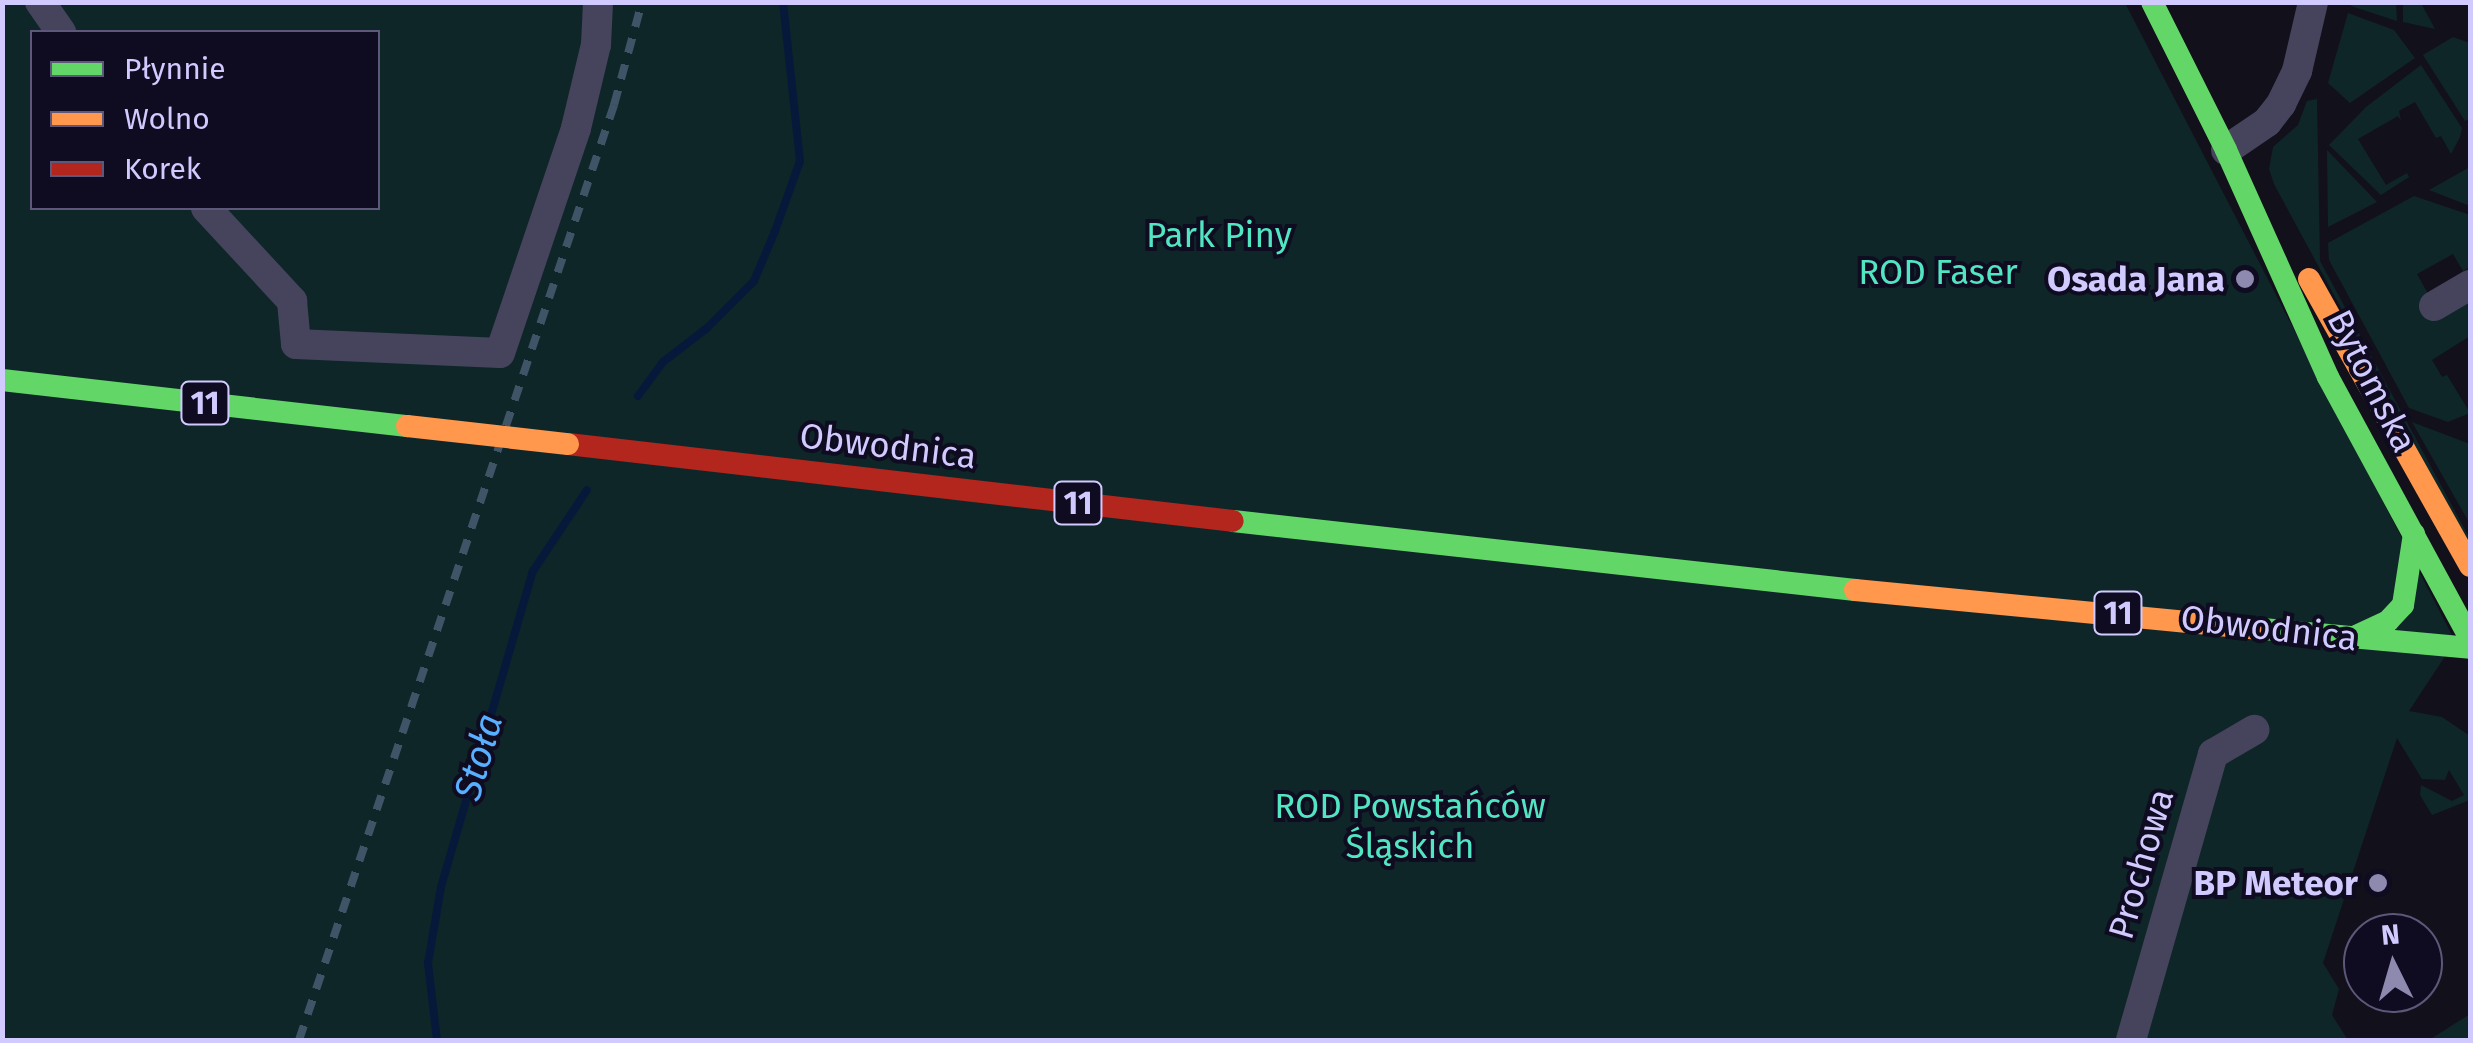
<!DOCTYPE html>
<html>
<head>
<meta charset="utf-8">
<style>
  body { margin:0 }
  #map { position:relative; width:2473px; height:1043px; overflow:hidden; background:#12101b; font-family:"Fira Sans",sans-serif }
  div>[style] { position:absolute }
  .green>* { inset:0; background:#0f2628 }
  .stream>* { height:8px; margin:-4px; padding:0 4px; transform-origin:4px; border-radius:4px; background:#07193b }
  .street>* { height:30px; margin:-15px; padding:0 15px; transform-origin:15px; border-radius:15px; background:#46445d }
  .fast>* { height:22px; margin:-11px; padding:0 11px; transform-origin:11px; border-radius:11px; background:#63d668 }
  .slow>* { height:22px; margin:-11px; padding:0 11px; transform-origin:11px; border-radius:11px; background:#ff974d }
  .jam>* { height:22px; margin:-11px; padding:0 11px; transform-origin:11px; border-radius:11px; background:#b3261e }
  .rail>* { height:8px; margin-top:-4px; transform-origin:0; background:repeating-linear-gradient(90deg,#3f5466 0 15px,transparent 0 27px) }
  .slow-bridge>* { height:22px; margin:-11px; padding:0 11px; transform-origin:11px; border-radius:11px; background:#ff974d }
  .dots>* { width:28px; height:28px; translate:-50% -50%; box-sizing:border-box; border:5px solid #0f0b20; border-radius:50% }
  span { translate:-50% -50%; white-space:nowrap; text-align:center; line-height:1.15; -webkit-text-stroke:8px #0f0b20; paint-order:stroke }
  .shield-label span { padding:2px 8px; background:#0f0b20; border:2px solid; border-radius:8px; -webkit-text-stroke-width:0 }
  .shield-label { font-size:32px; color:#d1caff; font-weight:700 }
  .park-label { font-size:35px; color:#51e5c2 }
  .poi-label { font-size:35px; color:#d1caff; font-weight:700 }
  .right { translate:-100% -50%; text-align:right }
  .street-label { font-size:35px; color:#d1caff }
  .water-label { font-size:38px; color:#58afff; font-style:italic }
  .frame { position:absolute; inset:0; border:5px solid #d1caff; pointer-events:none }
  .legend { position:absolute; left:30px; top:30px; width:350px; height:180px; box-sizing:border-box; background:#0f0b20; border:2px solid #5d5779; margin:0; padding:12px 18px; list-style:none; font-size:30px; color:#d1caff }
  .legend li { display:flex; align-items:center; gap:20px; height:50px }
  .legend b { width:50px; border:2px solid #5d5779 }
  .north { position:absolute; left:2343px; top:913px; width:100px; height:100px; box-sizing:border-box; background:#0f0b20; border:2px solid #5d5779; border-radius:50%; rotate:355deg; font-size:28px; font-weight:700; line-height:40px; text-align:center; color:#d1caff }
  .north::after { content:''; display:block; margin:auto; width:35px; height:45px; background:#8e89af; clip-path:polygon(50% 0,100% 100%,50% 72%,0 100%) }
</style>
</head>
<body>
<div id="map">
  <div class="green">
    <i style="clip-path:polygon(evenodd,2px 3px,2125px 3px,2455px 641px,2409px 711px,2442px 717px,2470px 736px,2470px 800px,2432px 815px,2420px 795px,2421px 785px,2452px 801px,2464px 795px,2449px 770px,2445px 780px,2422px 779px,2397px 738px,2323px 963px,2339px 989px,2332px 1015px,2348px 1040px,3px 1040px,2px 3px,32px 32px,378px 32px,378px 208px,32px 208px,32px 32px)"></i>
    <i style="clip-path:polygon(2352px 3px,2396px 3px,2397px 21px,2351px 6px)"></i>
    <i style="clip-path:polygon(2403px 3px,2421px 3px,2435px 29px,2403px 22px)"></i>
    <i style="clip-path:polygon(2348px 13px,2394px 30px,2415px 58px,2350px 103px,2328px 83px)"></i>
    <i style="clip-path:polygon(2453px 37px,2470px 43px,2470px 118px,2465px 121px,2423px 55px)"></i>
    <i style="clip-path:polygon(2421px 65px,2462px 128px,2460px 137px,2451px 154px,2441px 136px,2436px 138px,2415px 102px,2399px 111px,2401px 121px,2398px 116px,2358px 139px,2386px 185px,2407px 173px,2409px 177px,2381px 195px,2329px 145px,2366px 107px)"></i>
    <i style="clip-path:polygon(2317px 99px,2320px 261px,2470px 539px,2470px 547px,2274px 184px,2269px 169px,2273px 147px,2298px 125px,2307px 101px)"></i>
    <i style="clip-path:polygon(2327px 150px,2377px 202px,2328px 227px)"></i>
    <i style="clip-path:polygon(2470px 167px,2470px 206px,2429px 190px)"></i>
    <i style="clip-path:polygon(2414px 196px,2470px 215px,2470px 267px,2463px 271px,2453px 254px,2417px 274px,2437px 310px,2470px 293px,2470px 336px,2432px 360px,2442px 377px,2447px 375px,2470px 413px,2448px 422px,2409px 408px,2329px 260px,2328px 243px)"></i>
    <i style="clip-path:polygon(2412px 422px,2470px 444px,2470px 524px)"></i>
    <i style="clip-path:polygon(2470px 1014px,2470px 1040px,2429px 1040px)"></i>
  </div>
  <div class="stream">
    <i style="left:638px;top:396px;width:42px;rotate:-53.7deg"></i>
    <i style="left:663px;top:362px;width:56px;rotate:-37.7deg"></i>
    <i style="left:707px;top:328px;width:66px;rotate:-45deg"></i>
    <i style="left:754px;top:281px;width:54px;rotate:-67.2deg"></i>
    <i style="left:775px;top:231px;width:74px;rotate:-70.3deg"></i>
    <i style="left:800px;top:161px;width:160px;rotate:-96.1deg"></i>
    <i style="left:437px;top:1040px;width:78px;rotate:-96.7deg"></i>
    <i style="left:428px;top:963px;width:77px;rotate:-80.3deg"></i>
    <i style="left:441px;top:887px;width:329px;rotate:-73.8deg"></i>
    <i style="left:533px;top:571px;width:97px;rotate:-56.3deg"></i>
  </div>
  <div class="street">
    <i style="left:40px;top:2px;width:37px;rotate:55deg"></i>
    <i style="left:2226px;top:150px;width:50px;rotate:-34.3deg"></i>
    <i style="left:2267px;top:122px;width:23px;rotate:-52deg"></i>
    <i style="left:2281px;top:104px;width:37px;rotate:-64deg"></i>
    <i style="left:2297px;top:71px;width:71px;rotate:-76.9deg"></i>
    <i style="left:206px;top:208px;width:127px;rotate:47.2deg"></i>
    <i style="left:292px;top:301px;width:43px;rotate:84.7deg"></i>
    <i style="left:296px;top:344px;width:204px;rotate:2.5deg"></i>
    <i style="left:500px;top:353px;width:237px;rotate:-71.3deg"></i>
    <i style="left:576px;top:128px;width:85px;rotate:-76.5deg"></i>
    <i style="left:596px;top:45px;width:43px;rotate:-87.3deg"></i>
    <i style="left:2434px;top:306px;width:42px;rotate:-30.3deg"></i>
    <i style="left:2131px;top:1040px;width:298px;rotate:-74deg"></i>
    <i style="left:2213px;top:754px;width:48px;rotate:-30.3deg"></i>
  </div>
  <div class="fast">
    <i style="left:2152px;top:2px;width:165px;rotate:63.4deg"></i>
    <i style="left:2226px;top:150px;width:249px;rotate:65.8deg"></i>
    <i style="left:2328px;top:377px;width:297px;rotate:61.5deg"></i>
    <i style="left:2px;top:380px;width:408px;rotate:6.5deg"></i>
    <i style="left:1233px;top:521px;width:626px;rotate:6.33deg"></i>
    <i style="left:2252px;top:628px;width:219px;rotate:5.2deg"></i>
    <i style="left:2354px;top:637px;width:38px;rotate:-25deg"></i>
    <i style="left:2388px;top:621px;width:22px;rotate:-47deg"></i>
    <i style="left:2403px;top:605px;width:72px;rotate:-81.2deg"></i>
  </div>
  <div class="slow">
    <i style="left:2309px;top:279px;width:329px;rotate:60.7deg"></i>
    <i style="left:1855px;top:590px;width:399px;rotate:5.5deg"></i>
  </div>
  <div class="jam">
    <i style="left:568px;top:444px;width:669px;rotate:6.6deg"></i>
  </div>
  <div class="rail">
    <i style="left:299px;top:1040px;width:987px;rotate:-71.38deg"></i>
    <i style="left:614px;top:105px;width:107px;rotate:-74.8deg"></i>
  </div>
  <div class="slow-bridge">
    <i style="left:407px;top:426px;width:162px;rotate:6.4deg"></i>
  </div>
  <div class="dots">
    <i style="left:2245px;top:279px;background:#8e89af"></i>
    <i style="left:2378px;top:883px;background:#8e89af"></i>
  </div>
  <div class="shield-label">
    <span style="left:205px;top:403px">11</span>
    <span style="left:1078px;top:503px">11</span>
    <span style="left:2118px;top:613px">11</span>
  </div>
  <div class="park-label">
    <span style="left:1219px;top:235px">Park Piny</span>
    <span style="left:1938px;top:272px">ROD Faser</span>
    <span style="left:1410px;top:826px">ROD Powstańców<br>Śląskich</span>
  </div>
  <div class="poi-label">
    <span class="right" style="left:2225px;top:279px">Osada Jana</span>
    <span class="right" style="left:2358px;top:883px">BP Meteor</span>
  </div>
  <div class="street-label">
    <span style="left:2372px;top:381px;rotate:63deg">Bytomska</span>
    <span style="left:888px;top:446px;rotate:7deg">Obwodnica</span>
    <span style="left:2269px;top:628px;rotate:7deg">Obwodnica</span>
    <span style="left:2141px;top:864px;rotate:-74deg">Prochowa</span>
  </div>
  <div class="water-label">
    <span style="left:479px;top:757px;rotate:-74deg">Stoła</span>
  </div>
  <div class="frame"></div>
  <ul class="legend">
  <li><b style="height:12px;background:#63d668"></b>Płynnie</li>
  <li><b style="height:12px;background:#ff974d"></b>Wolno</li>
  <li><b style="height:12px;background:#b3261e"></b>Korek</li>
  </ul>
  <div class="north">N</div>
</div>
</body>
</html>
